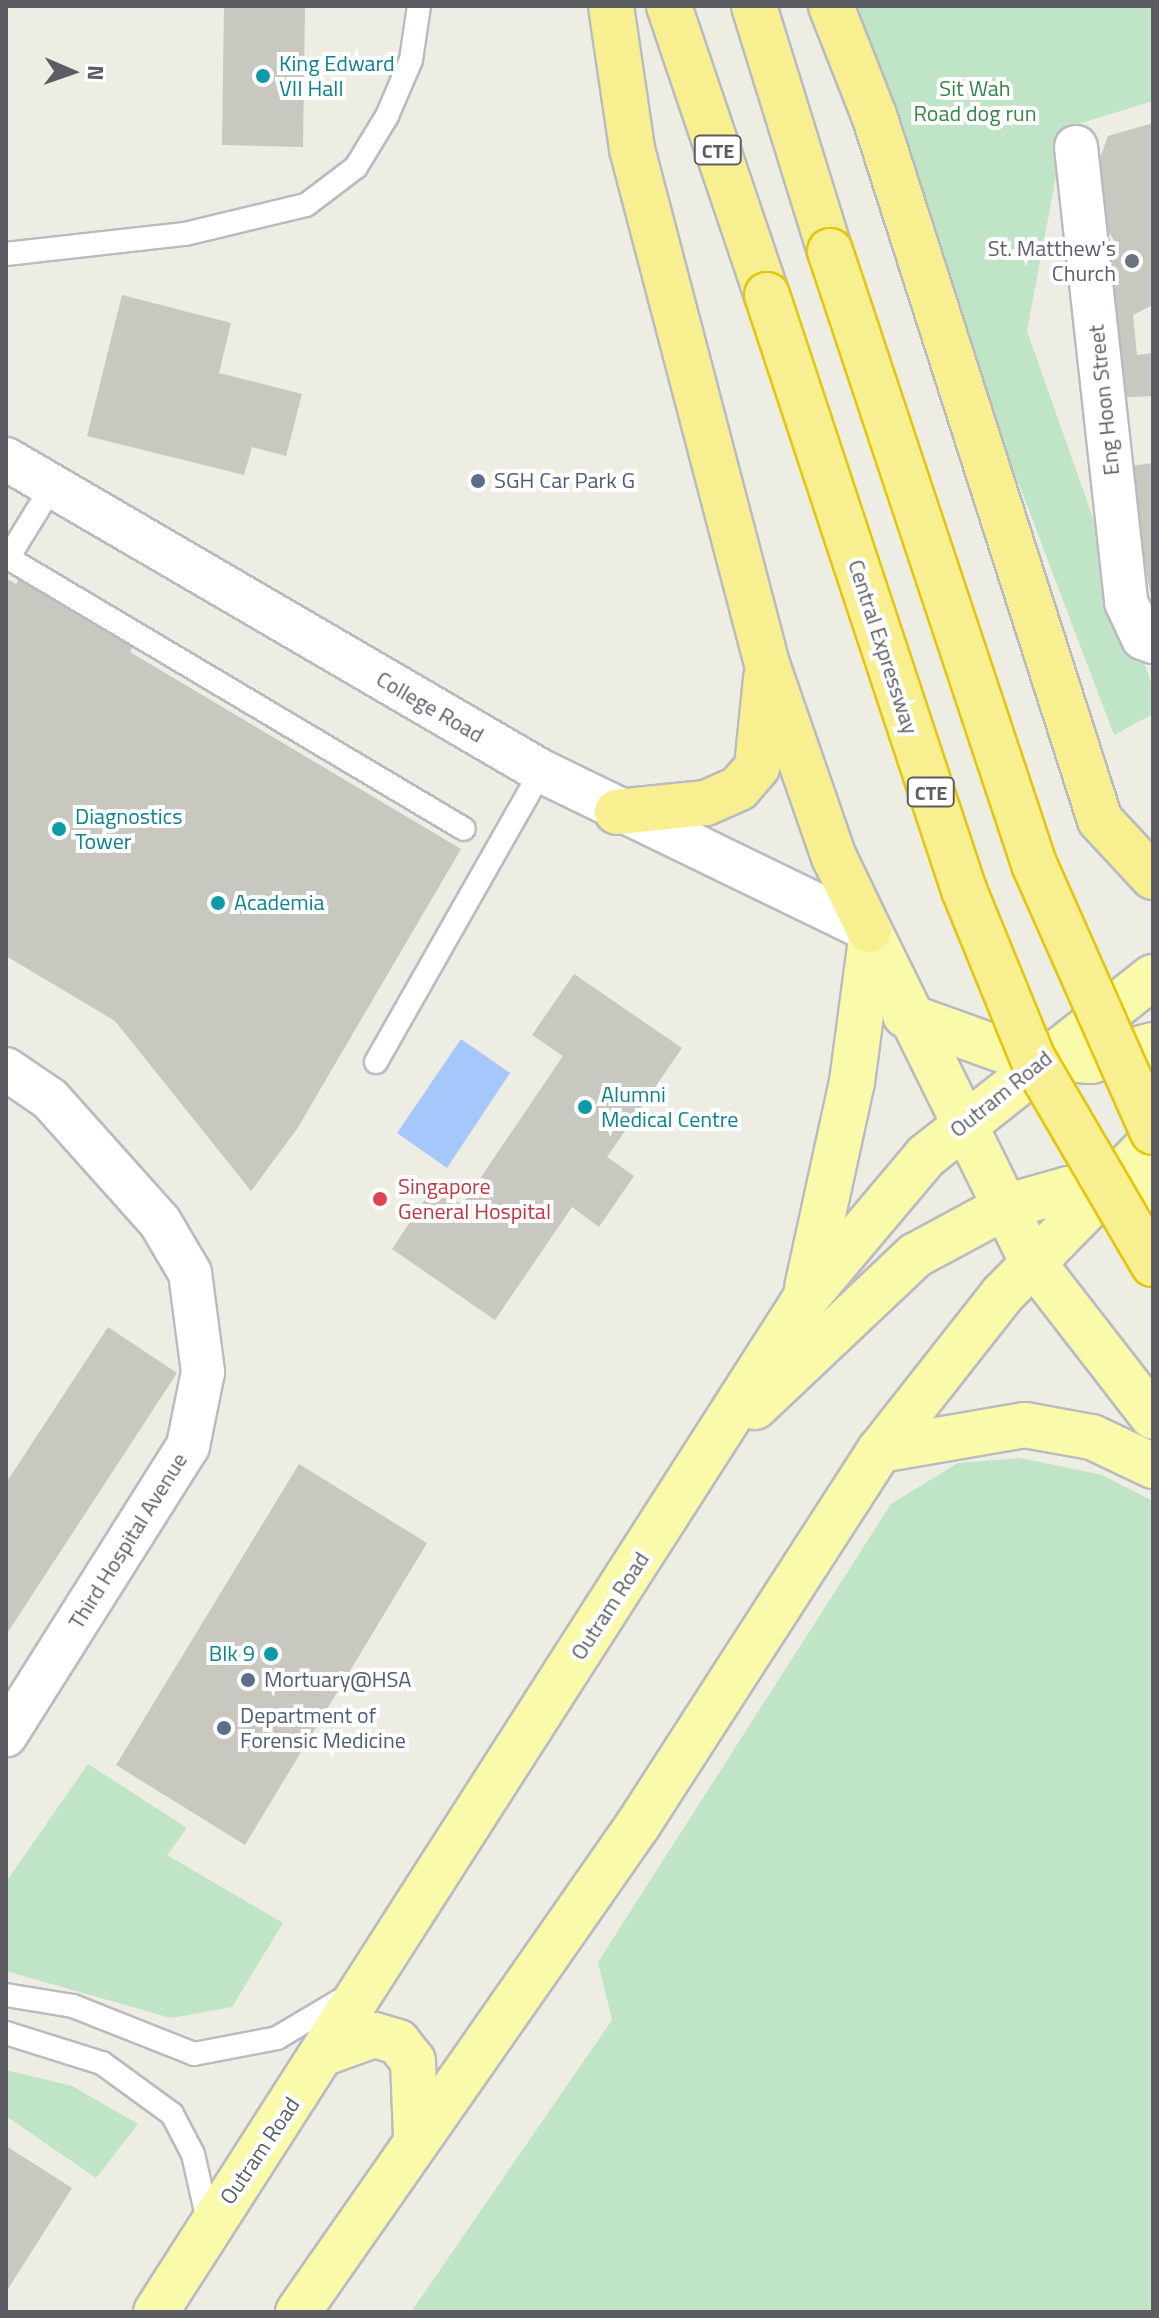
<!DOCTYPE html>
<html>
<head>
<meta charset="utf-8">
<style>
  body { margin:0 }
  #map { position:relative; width:1159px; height:2318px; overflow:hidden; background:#edede3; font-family:"Titillium Web",sans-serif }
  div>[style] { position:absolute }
  .green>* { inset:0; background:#c0e4c6 }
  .water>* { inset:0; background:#a6c7fb }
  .building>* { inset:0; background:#c8c7c0 }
  .roads { filter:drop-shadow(2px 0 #babbc1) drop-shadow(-2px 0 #babbc1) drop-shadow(0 2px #babbc1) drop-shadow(0 -2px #babbc1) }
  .lane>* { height:22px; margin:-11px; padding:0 11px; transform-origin:11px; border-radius:11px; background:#fff }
  .street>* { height:42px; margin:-21px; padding:0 21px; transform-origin:21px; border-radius:21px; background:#fff }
  .primary>* { height:44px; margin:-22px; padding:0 22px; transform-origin:22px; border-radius:22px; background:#fafbaa }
  .highway>* { height:44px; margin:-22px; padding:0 22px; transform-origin:22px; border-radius:22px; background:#f7ef90 }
  .bridges { filter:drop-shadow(2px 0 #e5c60b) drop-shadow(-2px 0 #e5c60b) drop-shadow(0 2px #e5c60b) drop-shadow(0 -2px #e5c60b) }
  .highway-bridge>* { height:44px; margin:-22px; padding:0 22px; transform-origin:22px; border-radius:22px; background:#f7ef90 }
  .dots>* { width:22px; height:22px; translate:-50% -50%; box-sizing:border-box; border:4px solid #fff; border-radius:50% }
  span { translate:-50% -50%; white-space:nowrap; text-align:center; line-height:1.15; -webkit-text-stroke:8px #fff; paint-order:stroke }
  .shield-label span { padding:2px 6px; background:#fff; border:2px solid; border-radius:6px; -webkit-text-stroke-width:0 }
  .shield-label { font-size:20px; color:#5b5d63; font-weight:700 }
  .culture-label { font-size:22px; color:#0d838f }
  .left { translate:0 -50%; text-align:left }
  .right { translate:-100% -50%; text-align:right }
  .park-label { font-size:22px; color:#39844a }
  .worship-label { font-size:22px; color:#5b616d }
  .street-label { font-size:22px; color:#5b5d63 }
  .service-label { font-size:22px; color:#4e5e75 }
  .health-label { font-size:22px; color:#be3a42 }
  .frame { position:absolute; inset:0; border:8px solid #5b5d63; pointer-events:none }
  .north { position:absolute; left:32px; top:32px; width:80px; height:80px; -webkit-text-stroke:6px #fff; paint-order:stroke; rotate:92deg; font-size:22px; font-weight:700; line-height:32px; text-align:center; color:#5b5d63 }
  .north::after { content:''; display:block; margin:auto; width:28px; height:36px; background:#5b5d63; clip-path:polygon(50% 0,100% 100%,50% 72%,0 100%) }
</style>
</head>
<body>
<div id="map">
  <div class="green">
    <i style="clip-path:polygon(838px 6px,1153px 6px,1153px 101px,1065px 128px,1027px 331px,1153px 688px,1153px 714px,1114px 735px)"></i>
    <i style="clip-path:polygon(1020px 1458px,1102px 1475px,1153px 1501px,1153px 2312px,411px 2312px,612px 2020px,598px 1962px,891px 1504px,958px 1463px)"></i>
    <i style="clip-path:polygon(88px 1764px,187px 1828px,167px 1855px,283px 1923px,232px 2007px,171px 2018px,6px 1971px,6px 1882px)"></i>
    <i style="clip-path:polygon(6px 2070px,72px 2086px,138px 2124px,96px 2178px,6px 2116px)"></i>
  </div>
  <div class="water">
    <i style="clip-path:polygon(461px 1039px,510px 1073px,447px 1168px,397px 1133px)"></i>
  </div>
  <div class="building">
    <i style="clip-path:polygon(224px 6px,305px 6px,303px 147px,222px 145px)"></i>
    <i style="clip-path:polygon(1153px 123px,1153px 305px,1133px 315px,1137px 355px,1153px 353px,1153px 396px,1115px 398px,1103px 276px,1119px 247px,1085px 199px,1108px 136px)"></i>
    <i style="clip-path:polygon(122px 295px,231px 323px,219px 373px,302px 394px,286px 456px,252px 447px,244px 475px,87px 436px)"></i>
    <i style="clip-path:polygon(1153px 463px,1153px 605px,1124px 467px)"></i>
    <i style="clip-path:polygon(24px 571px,137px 638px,130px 652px,461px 849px,297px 1129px,251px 1191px,115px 1021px,6px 956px,6px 578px,16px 584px)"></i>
    <i style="clip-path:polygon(574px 974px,682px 1048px,607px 1157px,634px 1176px,599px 1227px,572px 1207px,495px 1320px,392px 1249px,434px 1186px,462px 1205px,563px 1056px,532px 1035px)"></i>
    <i style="clip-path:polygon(108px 1327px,177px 1373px,6px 1635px,6px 1483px)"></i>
    <i style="clip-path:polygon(299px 1464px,427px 1543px,245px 1845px,116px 1765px)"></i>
    <i style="clip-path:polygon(6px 2146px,72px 2188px,6px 2292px)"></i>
  </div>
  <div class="roads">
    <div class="lane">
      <i style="left:6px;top:254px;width:180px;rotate:-6.4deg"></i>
      <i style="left:185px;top:234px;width:124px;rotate:-13.5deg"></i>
      <i style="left:306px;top:205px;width:63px;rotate:-37.2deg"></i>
      <i style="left:356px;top:167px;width:60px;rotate:-58.7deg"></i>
      <i style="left:387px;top:116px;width:61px;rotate:-66.8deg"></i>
      <i style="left:411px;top:60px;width:55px;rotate:-81.6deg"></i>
      <i style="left:51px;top:488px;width:82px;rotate:121.6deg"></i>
      <i style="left:8px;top:558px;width:530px;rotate:30.72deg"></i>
      <i style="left:376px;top:1062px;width:335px;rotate:-60.4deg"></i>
      <i style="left:6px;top:1995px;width:68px;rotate:9.3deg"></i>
      <i style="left:73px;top:2006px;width:130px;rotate:21.6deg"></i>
      <i style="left:194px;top:2054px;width:85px;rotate:-10.9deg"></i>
      <i style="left:277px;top:2038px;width:80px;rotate:-30.7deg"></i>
      <i style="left:6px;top:2033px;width:101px;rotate:17.4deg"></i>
      <i style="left:102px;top:2063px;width:87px;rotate:36.1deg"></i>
      <i style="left:172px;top:2114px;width:45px;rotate:62.3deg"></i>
      <i style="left:193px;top:2154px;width:73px;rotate:77.3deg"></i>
    </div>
    <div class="street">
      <i style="left:1076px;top:147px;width:458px;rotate:83.7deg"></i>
      <i style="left:1126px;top:602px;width:40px;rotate:65deg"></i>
      <i style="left:1143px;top:638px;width:11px;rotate:22deg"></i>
      <i style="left:6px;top:459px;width:619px;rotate:30.25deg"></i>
      <i style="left:541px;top:771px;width:365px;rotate:25.9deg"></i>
      <i style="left:6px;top:1069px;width:53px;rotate:34.3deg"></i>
      <i style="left:50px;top:1099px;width:165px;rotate:48.2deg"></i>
      <i style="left:160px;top:1222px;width:59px;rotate:59.5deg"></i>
      <i style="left:190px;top:1273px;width:100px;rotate:82.5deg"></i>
      <i style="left:203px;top:1372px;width:76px;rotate:101.5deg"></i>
      <i style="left:188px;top:1446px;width:342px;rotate:122.2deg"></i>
    </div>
    <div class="primary">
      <i style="left:869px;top:930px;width:369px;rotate:63.8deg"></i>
      <i style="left:1032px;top:1261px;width:197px;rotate:52.2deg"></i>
      <i style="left:905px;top:1015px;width:118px;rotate:19.8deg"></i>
      <i style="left:1016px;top:1055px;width:75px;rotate:4.6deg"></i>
      <i style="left:1091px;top:1061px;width:64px;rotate:-14.5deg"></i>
      <i style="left:807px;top:1288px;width:211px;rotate:-77.7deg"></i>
      <i style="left:852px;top:1082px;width:144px;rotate:-82.4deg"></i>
      <i style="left:755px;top:1407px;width:221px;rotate:-43.4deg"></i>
      <i style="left:916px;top:1255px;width:101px;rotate:-28.3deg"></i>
      <i style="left:1005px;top:1207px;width:66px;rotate:-15.9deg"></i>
      <i style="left:1068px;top:1189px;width:85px;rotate:0.7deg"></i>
      <i style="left:880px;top:1450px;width:147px;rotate:-9.8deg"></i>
      <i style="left:1025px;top:1425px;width:68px;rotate:10.2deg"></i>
      <i style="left:1092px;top:1437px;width:68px;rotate:25.4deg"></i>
      <i style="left:327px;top:2052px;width:50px;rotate:-19.9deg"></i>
      <i style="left:374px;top:2035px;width:25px;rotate:16deg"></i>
      <i style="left:398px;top:2042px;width:24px;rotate:52deg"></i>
      <i style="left:413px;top:2061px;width:75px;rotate:87.7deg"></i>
      <i style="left:156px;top:2312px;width:1199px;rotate:-57.36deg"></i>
      <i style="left:803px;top:1302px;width:191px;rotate:-49.9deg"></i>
      <i style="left:926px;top:1156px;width:289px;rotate:-38.3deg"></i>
      <i style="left:298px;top:2312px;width:594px;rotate:-55.08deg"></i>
      <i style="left:638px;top:1825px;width:446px;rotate:-57.2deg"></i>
      <i style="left:880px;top:1450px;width:197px;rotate:-51.8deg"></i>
      <i style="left:1002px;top:1295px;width:216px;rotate:-45.6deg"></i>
    </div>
    <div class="highway">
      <i style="left:611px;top:6px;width:145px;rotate:81.6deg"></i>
      <i style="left:632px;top:149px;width:532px;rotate:75.31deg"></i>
      <i style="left:767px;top:664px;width:204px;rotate:70.9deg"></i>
      <i style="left:834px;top:857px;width:81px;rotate:64.4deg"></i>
      <i style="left:669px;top:6px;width:305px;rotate:71.3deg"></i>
      <i style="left:754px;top:6px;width:257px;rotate:72.8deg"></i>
      <i style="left:831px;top:6px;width:117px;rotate:68.5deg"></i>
      <i style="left:874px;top:115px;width:740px;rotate:72.23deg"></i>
      <i style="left:1100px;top:820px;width:78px;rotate:47.1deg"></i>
      <i style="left:617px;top:812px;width:89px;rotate:-5.8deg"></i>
      <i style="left:706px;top:803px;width:36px;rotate:-24deg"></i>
      <i style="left:739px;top:788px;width:28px;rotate:-49deg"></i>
      <i style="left:757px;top:767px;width:89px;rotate:-84.2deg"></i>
    </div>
  </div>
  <div class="bridges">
    <div class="highway-bridge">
      <i style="left:830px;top:251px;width:646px;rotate:71.59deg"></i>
      <i style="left:1034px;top:864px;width:293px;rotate:66.1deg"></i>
      <i style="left:767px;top:295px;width:627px;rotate:71.68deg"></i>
      <i style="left:964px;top:890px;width:180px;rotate:67.8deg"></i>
      <i style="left:1032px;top:1057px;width:240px;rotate:59.7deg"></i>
    </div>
  </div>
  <div class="dots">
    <i style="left:263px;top:76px;background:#0f9aa8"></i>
    <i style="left:1132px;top:261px;background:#6b7280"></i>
    <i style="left:478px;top:481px;background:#5c6f8a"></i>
    <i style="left:59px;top:829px;background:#0f9aa8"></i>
    <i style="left:218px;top:903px;background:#0f9aa8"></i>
    <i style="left:585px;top:1107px;background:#0f9aa8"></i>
    <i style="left:380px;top:1199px;background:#e0444e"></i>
    <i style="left:271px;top:1654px;background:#0f9aa8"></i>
    <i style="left:248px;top:1680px;background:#5c6f8a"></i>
    <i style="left:224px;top:1728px;background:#5c6f8a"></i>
  </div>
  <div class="shield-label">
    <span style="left:718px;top:150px">CTE</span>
    <span style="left:931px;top:792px">CTE</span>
  </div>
  <div class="culture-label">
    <span class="left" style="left:279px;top:76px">King Edward<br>VII Hall</span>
    <span class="left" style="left:75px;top:829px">Diagnostics<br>Tower</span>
    <span class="left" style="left:234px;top:903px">Academia</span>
    <span class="left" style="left:601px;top:1107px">Alumni<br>Medical Centre</span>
    <span class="right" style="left:255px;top:1654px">Blk 9</span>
  </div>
  <div class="park-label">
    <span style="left:975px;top:101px">Sit Wah<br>Road dog run</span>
  </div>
  <div class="worship-label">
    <span class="right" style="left:1116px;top:261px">St. Matthew's<br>Church</span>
  </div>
  <div class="street-label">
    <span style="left:1104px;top:400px;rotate:-96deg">Eng Hoon Street</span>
    <span style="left:883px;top:647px;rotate:72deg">Central Expressway</span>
    <span style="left:430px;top:707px;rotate:30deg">College Road</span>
    <span style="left:1001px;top:1094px;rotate:-39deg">Outram Road</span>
    <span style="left:128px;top:1541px;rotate:-58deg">Third Hospital Avenue</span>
    <span style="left:610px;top:1606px;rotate:-57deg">Outram Road</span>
    <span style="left:260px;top:2151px;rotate:-56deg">Outram Road</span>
  </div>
  <div class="service-label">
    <span class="left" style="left:494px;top:481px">SGH Car Park G</span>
    <span class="left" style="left:264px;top:1680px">Mortuary@HSA</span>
    <span class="left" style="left:240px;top:1728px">Department of<br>Forensic Medicine</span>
  </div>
  <div class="health-label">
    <span class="left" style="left:398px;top:1199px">Singapore<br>General Hospital</span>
  </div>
  <div class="frame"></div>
  <div class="north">N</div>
</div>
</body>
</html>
